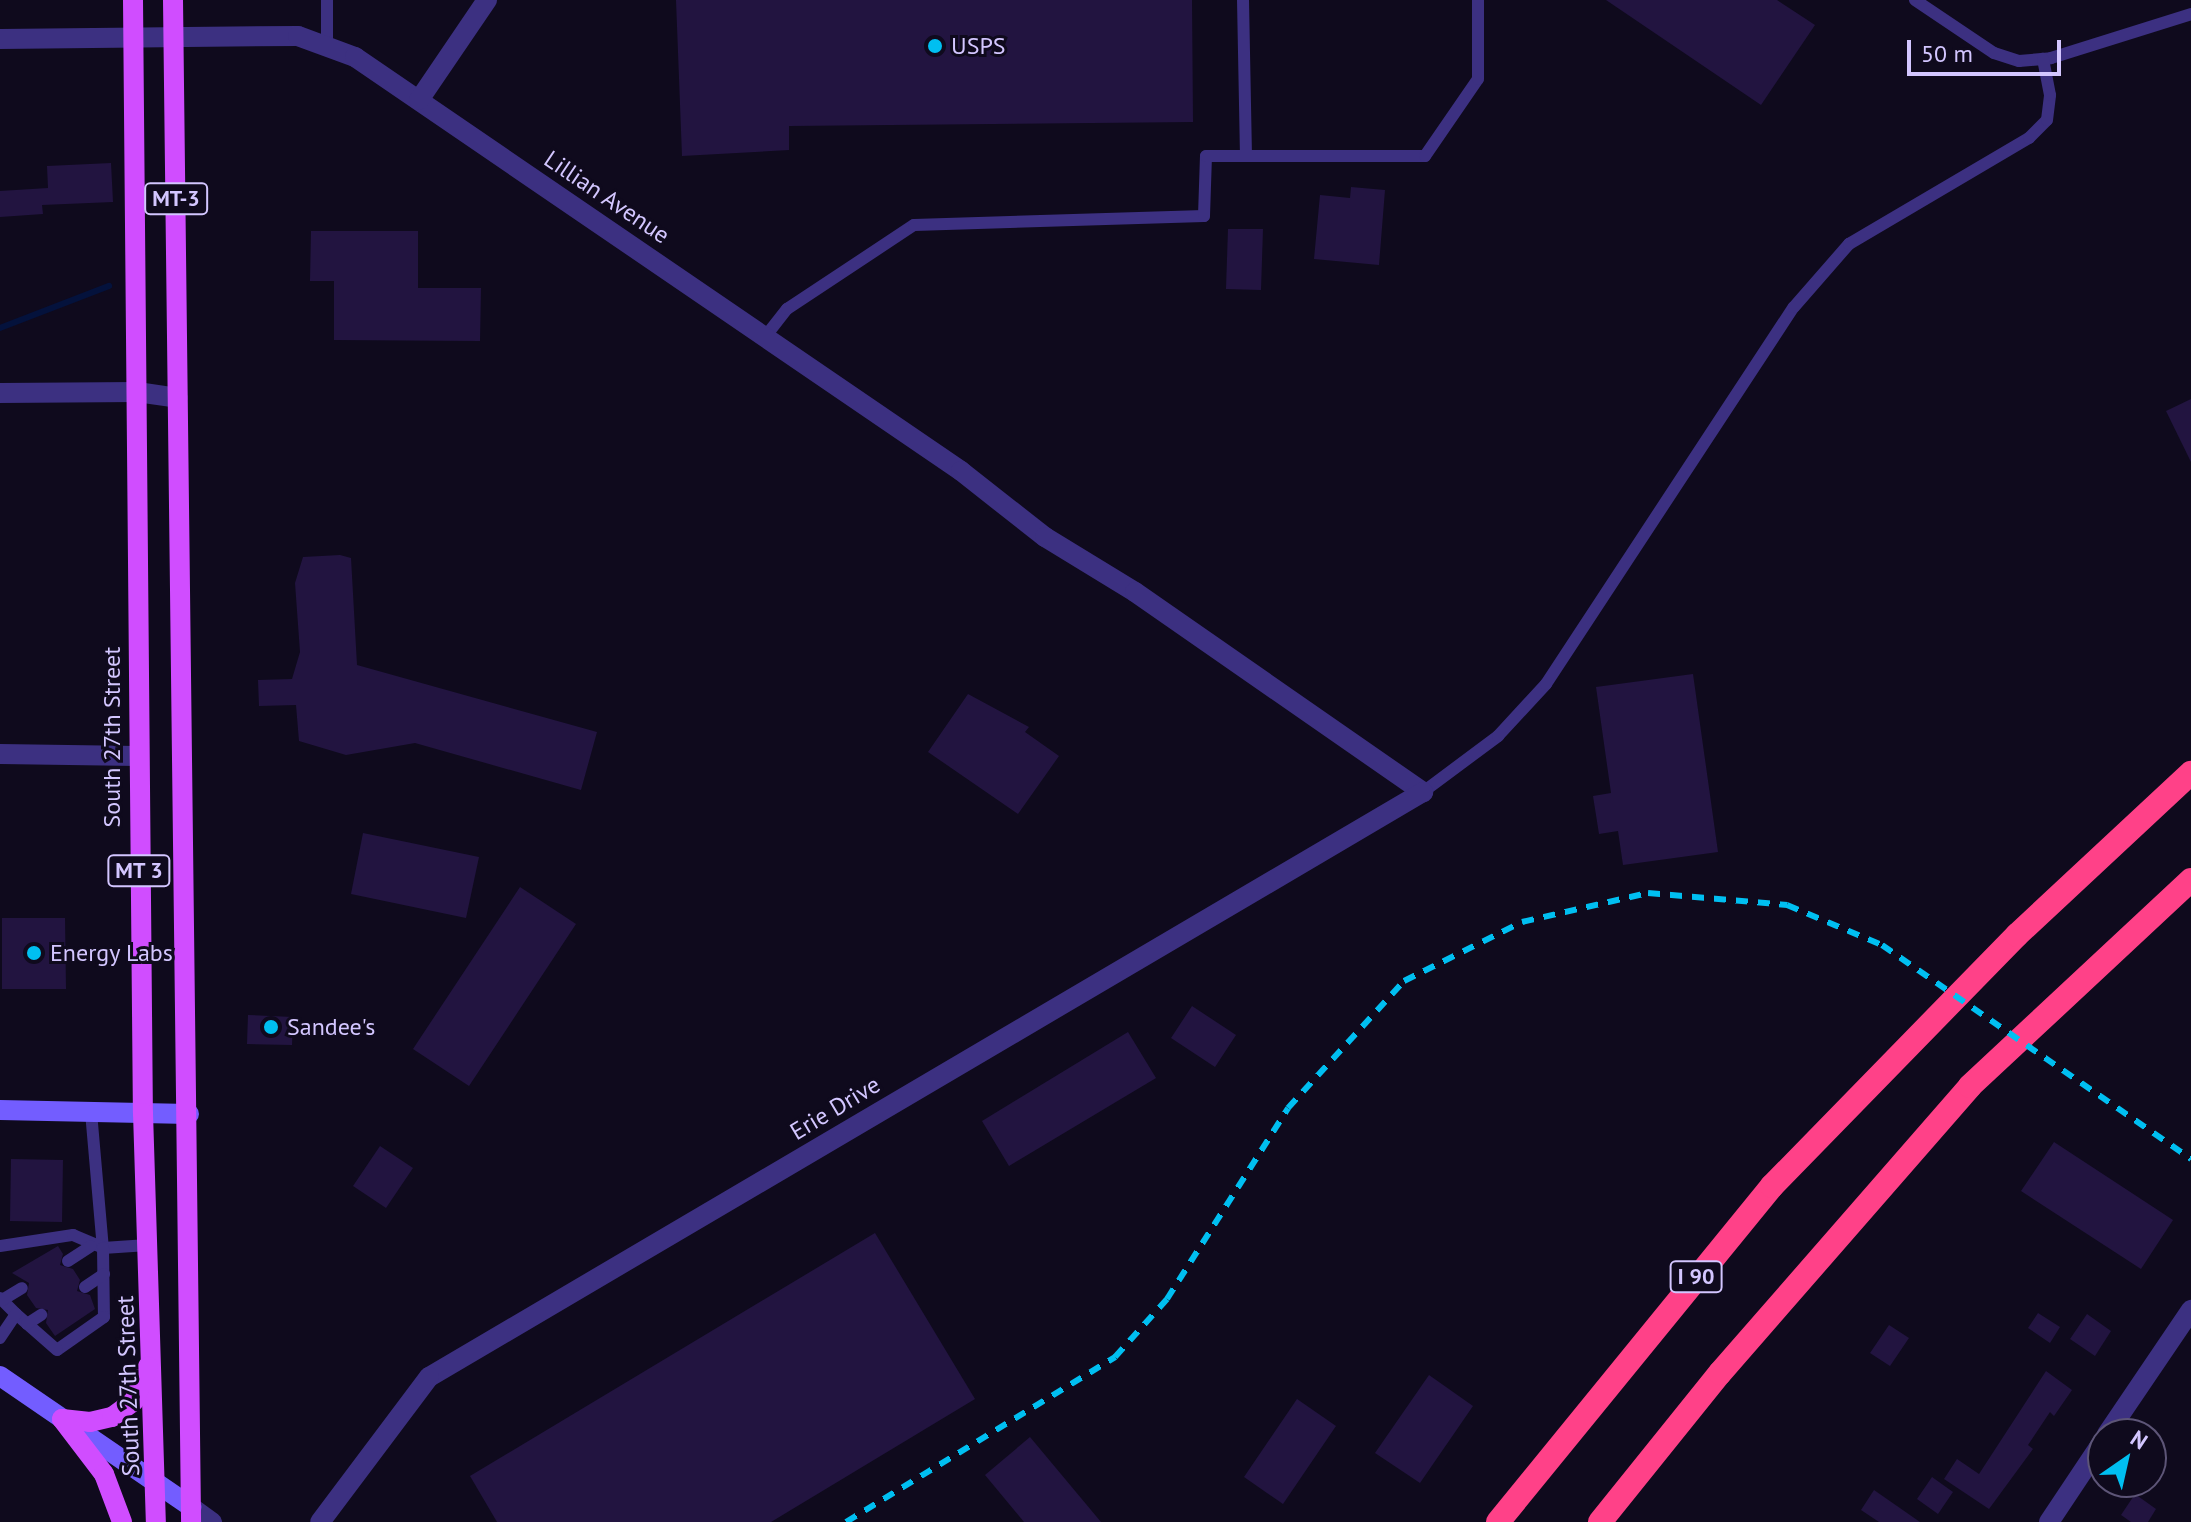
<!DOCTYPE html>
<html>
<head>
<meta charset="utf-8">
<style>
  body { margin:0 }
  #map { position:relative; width:2191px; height:1522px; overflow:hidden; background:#0f0a1d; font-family:"PT Sans",sans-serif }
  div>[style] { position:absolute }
  .stream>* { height:6px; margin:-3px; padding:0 3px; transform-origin:3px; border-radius:3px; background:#04123c }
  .building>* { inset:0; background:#221440 }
  .service>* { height:12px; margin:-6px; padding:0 6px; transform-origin:6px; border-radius:6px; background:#3c3081 }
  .minor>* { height:20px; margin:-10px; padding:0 10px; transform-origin:10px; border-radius:10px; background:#3c3081 }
  .secondary>* { height:20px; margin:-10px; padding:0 10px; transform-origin:10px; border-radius:10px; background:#735dff }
  .primary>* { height:20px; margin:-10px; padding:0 10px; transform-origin:10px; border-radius:10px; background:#d04dff }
  .motorway>* { height:24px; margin:-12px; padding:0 12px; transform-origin:12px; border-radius:12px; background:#ff4188 }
  .rail>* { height:6px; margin-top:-3px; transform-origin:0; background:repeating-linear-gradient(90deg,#00bff1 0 12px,transparent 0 22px) }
  .dots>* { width:22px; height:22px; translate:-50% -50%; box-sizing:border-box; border:4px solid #0f0a1d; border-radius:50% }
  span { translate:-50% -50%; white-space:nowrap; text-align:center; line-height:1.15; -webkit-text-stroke:6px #0f0a1d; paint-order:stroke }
  .shield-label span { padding:2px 6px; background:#0f0a1d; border:2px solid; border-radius:6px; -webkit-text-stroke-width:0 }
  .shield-label { font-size:22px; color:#d3c6ff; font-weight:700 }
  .poi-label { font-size:24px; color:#d3c6ff }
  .left { translate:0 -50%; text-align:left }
  .street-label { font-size:24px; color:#d3c6ff }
  .north { position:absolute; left:2087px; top:1418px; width:80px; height:80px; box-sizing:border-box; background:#0f0a1d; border:2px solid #5d5577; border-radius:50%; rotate:34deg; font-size:22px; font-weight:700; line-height:32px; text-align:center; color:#d3c6ff }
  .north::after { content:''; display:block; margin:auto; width:28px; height:36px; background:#00bff1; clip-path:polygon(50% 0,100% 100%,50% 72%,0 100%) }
  .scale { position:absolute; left:1907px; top:40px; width:154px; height:36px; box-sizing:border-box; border:4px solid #d3c6ff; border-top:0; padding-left:10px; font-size:24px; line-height:28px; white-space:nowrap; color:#d3c6ff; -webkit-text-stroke:6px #0f0a1d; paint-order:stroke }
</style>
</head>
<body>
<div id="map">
  <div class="stream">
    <i style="left:0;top:328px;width:117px;rotate:-21.1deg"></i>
  </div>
  <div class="building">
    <i style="clip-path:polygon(676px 0,1192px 0,1193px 122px,789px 126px,789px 150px,682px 156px)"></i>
    <i style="clip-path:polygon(1606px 0,1777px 0,1815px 25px,1761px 105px)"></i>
    <i style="clip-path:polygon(111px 163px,113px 202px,42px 205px,43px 214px,0 217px,0 191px,48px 188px,47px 166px)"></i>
    <i style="clip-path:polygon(1351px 187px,1385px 190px,1379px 265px,1314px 259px,1320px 195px,1350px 198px)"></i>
    <i style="clip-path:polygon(1228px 229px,1263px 229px,1261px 290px,1226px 289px)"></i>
    <i style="clip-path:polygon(311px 231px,418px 231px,418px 288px,481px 288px,480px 341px,334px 340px,334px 281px,310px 281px)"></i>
    <i style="clip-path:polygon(2191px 399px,2191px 462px,2166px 411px)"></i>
    <i style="clip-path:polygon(340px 555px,351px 558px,357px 665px,597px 732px,581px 790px,415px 743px,346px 755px,299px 741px,296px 705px,259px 706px,258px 680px,292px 679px,300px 652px,295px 583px,303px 557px)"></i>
    <i style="clip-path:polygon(1693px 674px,1718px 852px,1623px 865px,1618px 831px,1599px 834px,1593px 796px,1611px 793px,1596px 687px)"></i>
    <i style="clip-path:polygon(968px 694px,1029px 727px,1025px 732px,1059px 756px,1018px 814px,928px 752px)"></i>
    <i style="clip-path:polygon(363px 833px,479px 857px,466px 918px,351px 894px)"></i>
    <i style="clip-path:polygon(520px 887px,576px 924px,469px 1086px,413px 1049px)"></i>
    <i style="clip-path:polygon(2px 918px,65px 918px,66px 989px,2px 989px)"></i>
    <i style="clip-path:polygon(1192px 1006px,1236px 1035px,1215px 1067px,1171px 1038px)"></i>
    <i style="clip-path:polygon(248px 1015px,293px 1017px,292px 1045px,247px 1044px)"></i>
    <i style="clip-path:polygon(1128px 1032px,1156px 1078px,1009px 1166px,982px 1121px)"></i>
    <i style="clip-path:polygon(2054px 1142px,2173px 1220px,2141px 1269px,2021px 1191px)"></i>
    <i style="clip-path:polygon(380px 1146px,413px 1168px,386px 1208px,353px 1186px)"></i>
    <i style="clip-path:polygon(11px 1159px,63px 1160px,62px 1222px,10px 1221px)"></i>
    <i style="clip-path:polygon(875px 1233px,975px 1399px,771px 1522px,497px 1522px,470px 1476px)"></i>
    <i style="clip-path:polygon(58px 1246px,63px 1254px,60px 1265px,73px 1269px,80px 1280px,77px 1291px,90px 1295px,95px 1309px,55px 1336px,46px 1323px,48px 1310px,36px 1308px,27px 1295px,29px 1283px,12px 1273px)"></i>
    <i style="clip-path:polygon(2038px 1313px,2060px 1327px,2050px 1343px,2028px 1328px)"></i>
    <i style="clip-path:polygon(2087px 1314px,2111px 1331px,2095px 1356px,2070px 1339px)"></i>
    <i style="clip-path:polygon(1889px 1325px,1909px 1338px,1890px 1366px,1870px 1353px)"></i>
    <i style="clip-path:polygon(2046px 1371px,2072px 1390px,2054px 1416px,2050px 1412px,2028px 1445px,2033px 1449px,1989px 1509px,1944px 1479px,1957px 1459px,1979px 1474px)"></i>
    <i style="clip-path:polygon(1429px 1375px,1473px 1406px,1420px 1483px,1375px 1453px)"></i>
    <i style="clip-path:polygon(1297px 1399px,1336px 1426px,1283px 1504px,1244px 1477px)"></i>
    <i style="clip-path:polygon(1030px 1437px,1101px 1522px,1024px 1522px,985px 1475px)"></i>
    <i style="clip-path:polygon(1932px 1477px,1953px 1492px,1938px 1514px,1917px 1499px)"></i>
    <i style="clip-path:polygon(1874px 1490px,1920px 1522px,1879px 1522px,1861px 1510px)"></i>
    <i style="clip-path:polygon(2135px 1494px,2156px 1509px,2148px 1522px,2131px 1522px,2121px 1515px)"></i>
  </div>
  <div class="service">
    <i style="left:1243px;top:0;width:156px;rotate:88.9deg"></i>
    <i style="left:1915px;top:0;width:95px;rotate:33.9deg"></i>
    <i style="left:1994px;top:53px;width:26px;rotate:18deg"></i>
    <i style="left:2019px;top:61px;width:32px;rotate:-5deg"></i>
    <i style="left:2051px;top:58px;width:147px;rotate:-17.4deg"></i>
    <i style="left:327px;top:42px;width:42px;rotate:-90deg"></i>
    <i style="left:765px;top:337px;width:36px;rotate:-52deg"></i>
    <i style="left:787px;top:309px;width:152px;rotate:-33.5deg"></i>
    <i style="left:914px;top:225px;width:290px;rotate:-1.8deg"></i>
    <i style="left:1204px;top:216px;width:60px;rotate:-88.1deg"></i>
    <i style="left:1206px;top:156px;width:219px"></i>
    <i style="left:1425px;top:156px;width:93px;rotate:-55.5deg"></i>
    <i style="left:1478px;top:79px;width:79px;rotate:-90deg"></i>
    <i style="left:1423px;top:792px;width:94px;rotate:-36.7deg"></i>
    <i style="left:1498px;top:736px;width:71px;rotate:-47.3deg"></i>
    <i style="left:1546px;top:684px;width:451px;rotate:-56.7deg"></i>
    <i style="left:1794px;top:307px;width:84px;rotate:-48.9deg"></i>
    <i style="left:1849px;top:244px;width:209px;rotate:-30.5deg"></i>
    <i style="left:2029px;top:138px;width:25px;rotate:-45deg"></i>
    <i style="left:2047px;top:120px;width:25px;rotate:-83deg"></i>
    <i style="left:2050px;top:95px;width:37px;rotate:-101deg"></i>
    <i style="left:91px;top:1112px;width:137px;rotate:85deg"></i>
    <i style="left:103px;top:1248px;width:45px;rotate:-3.8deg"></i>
    <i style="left:0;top:1246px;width:74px;rotate:-8.6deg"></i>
    <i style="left:73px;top:1235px;width:33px;rotate:23deg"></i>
    <i style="left:103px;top:1248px;width:69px;rotate:89.2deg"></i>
    <i style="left:104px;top:1317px;width:57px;rotate:144.9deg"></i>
    <i style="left:57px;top:1350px;width:55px;rotate:-138.7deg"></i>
    <i style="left:68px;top:1261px;width:27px;rotate:-33deg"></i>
    <i style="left:85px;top:1287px;width:23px;rotate:-34deg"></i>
    <i style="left:0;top:1298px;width:23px;rotate:45deg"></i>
    <i style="left:16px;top:1314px;width:29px;rotate:124deg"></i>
    <i style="left:2px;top:1300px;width:23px;rotate:-31deg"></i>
    <i style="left:27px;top:1324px;width:17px;rotate:-33deg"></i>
  </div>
  <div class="minor">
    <i style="left:0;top:39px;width:298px;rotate:-0.6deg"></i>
    <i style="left:298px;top:36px;width:61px;rotate:20.2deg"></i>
    <i style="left:355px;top:57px;width:734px;rotate:34.34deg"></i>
    <i style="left:961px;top:471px;width:107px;rotate:38.2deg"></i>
    <i style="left:1045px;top:537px;width:105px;rotate:31.4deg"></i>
    <i style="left:1135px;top:592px;width:351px;rotate:34.8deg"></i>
    <i style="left:1423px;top:792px;width:1153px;rotate:149.52deg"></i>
    <i style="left:429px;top:1377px;width:181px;rotate:126.9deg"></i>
    <i style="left:419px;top:100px;width:121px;rotate:-55.8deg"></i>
    <i style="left:0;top:393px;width:137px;rotate:-0.4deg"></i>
    <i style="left:137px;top:392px;width:41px;rotate:8.3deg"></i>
    <i style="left:0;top:754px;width:137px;rotate:0.8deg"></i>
    <i style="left:2107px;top:1434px;width:150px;rotate:-55.9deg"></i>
    <i style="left:191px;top:1507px;width:26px;rotate:36deg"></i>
    <i style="left:2049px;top:1522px;width:97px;rotate:-56.3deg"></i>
  </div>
  <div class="secondary">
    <i style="left:0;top:1110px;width:189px;rotate:1.2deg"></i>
    <i style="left:0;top:1376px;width:232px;rotate:34.4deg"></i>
  </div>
  <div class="primary">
    <i style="left:133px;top:0;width:1113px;rotate:89.49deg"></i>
    <i style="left:143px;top:1113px;width:409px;rotate:88.2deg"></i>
    <i style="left:173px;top:0;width:1522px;rotate:89.32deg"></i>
    <i style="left:62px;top:1419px;width:28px;rotate:6deg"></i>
    <i style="left:90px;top:1422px;width:23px;rotate:-13deg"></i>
    <i style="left:112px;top:1417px;width:27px;rotate:-36deg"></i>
    <i style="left:134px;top:1401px;width:37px;rotate:-68deg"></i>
    <i style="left:62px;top:1419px;width:69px;rotate:52.6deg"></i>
    <i style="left:104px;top:1474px;width:51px;rotate:69.4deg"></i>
  </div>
  <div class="motorway">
    <i style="left:1498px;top:1522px;width:434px;rotate:-50.8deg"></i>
    <i style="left:1772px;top:1186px;width:351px;rotate:-45.7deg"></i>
    <i style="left:2017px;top:935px;width:238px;rotate:-43deg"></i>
    <i style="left:1600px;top:1522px;width:191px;rotate:-51.2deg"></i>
    <i style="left:1720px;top:1373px;width:381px;rotate:-48.9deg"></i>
    <i style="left:1970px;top:1086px;width:302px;rotate:-43deg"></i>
  </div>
  <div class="rail">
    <i style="left:846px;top:1522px;width:316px;rotate:-31.5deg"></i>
    <i style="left:1115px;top:1357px;width:78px;rotate:-48.1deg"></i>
    <i style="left:1167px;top:1299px;width:226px;rotate:-57.6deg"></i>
    <i style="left:1288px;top:1108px;width:172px;rotate:-47.6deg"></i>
    <i style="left:1404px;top:981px;width:132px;rotate:-26.6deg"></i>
    <i style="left:1522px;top:922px;width:129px;rotate:-13deg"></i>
    <i style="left:1648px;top:893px;width:140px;rotate:4.9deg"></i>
    <i style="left:1787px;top:905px;width:103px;rotate:22.8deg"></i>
    <i style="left:1882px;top:945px;width:376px;rotate:34.7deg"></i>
  </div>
  <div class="dots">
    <i style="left:935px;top:46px;background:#00bff1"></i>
    <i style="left:34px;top:953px;background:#00bff1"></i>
    <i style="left:271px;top:1027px;background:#00bff1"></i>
  </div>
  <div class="shield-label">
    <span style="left:176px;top:199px">MT-3</span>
    <span style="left:139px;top:871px">MT 3</span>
    <span style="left:1696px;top:1277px">I 90</span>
  </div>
  <div class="poi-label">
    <span class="left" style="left:951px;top:46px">USPS</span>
    <span class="left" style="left:50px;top:953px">Energy Labs</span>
    <span class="left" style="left:287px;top:1027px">Sandee's</span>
  </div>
  <div class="street-label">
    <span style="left:607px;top:197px;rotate:34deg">Lillian Avenue</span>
    <span style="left:112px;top:737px;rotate:-90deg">South 27th Street</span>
    <span style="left:835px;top:1108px;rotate:-31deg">Erie Drive</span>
    <span style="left:128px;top:1386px;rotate:-92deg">South 27th Street</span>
  </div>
  <div class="north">N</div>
  <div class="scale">50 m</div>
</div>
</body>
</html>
